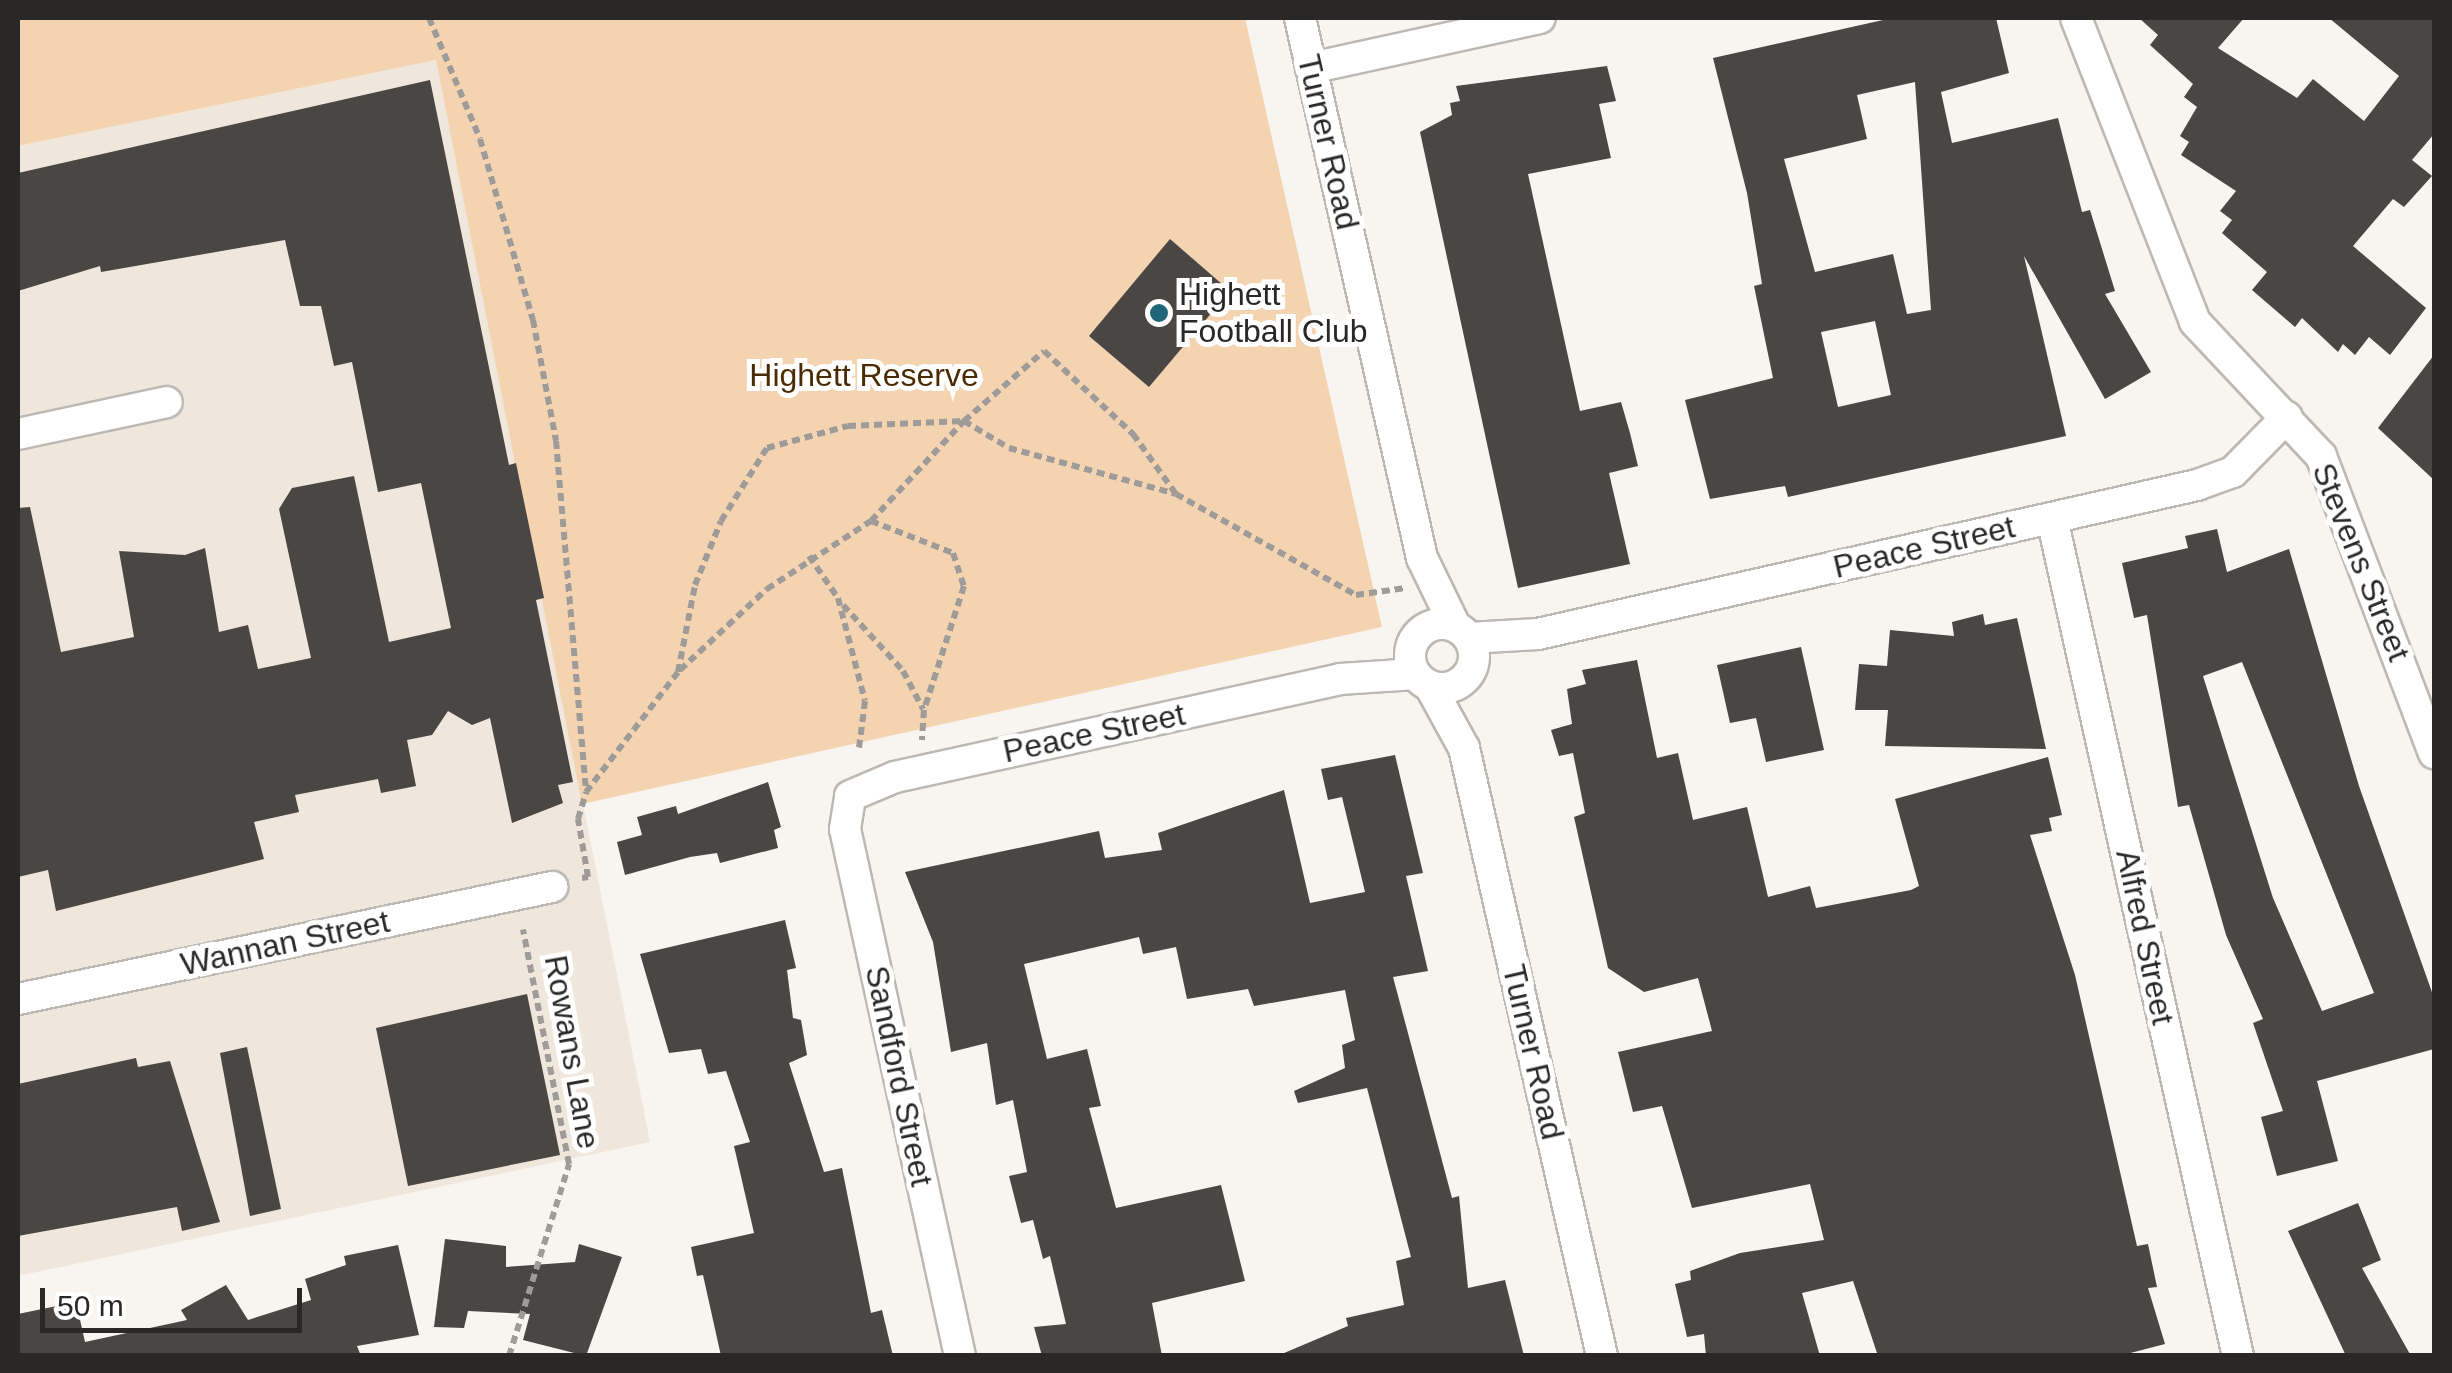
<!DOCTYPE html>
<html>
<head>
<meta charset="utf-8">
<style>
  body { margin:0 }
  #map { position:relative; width:2452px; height:1373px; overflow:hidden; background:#f8f4f0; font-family:Arial,sans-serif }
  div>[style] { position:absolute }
  .built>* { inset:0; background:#efe6dc }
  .green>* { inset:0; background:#f4d3b1 }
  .building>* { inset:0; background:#494643 }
  .path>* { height:6px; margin-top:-3px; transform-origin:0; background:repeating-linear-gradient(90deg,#9e9b98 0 8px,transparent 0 13px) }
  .roads { filter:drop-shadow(2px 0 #bcb8b4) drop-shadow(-2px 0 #bcb8b4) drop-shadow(0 2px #bcb8b4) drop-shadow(0 -2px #bcb8b4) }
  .street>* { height:30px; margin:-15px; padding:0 15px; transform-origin:15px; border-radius:15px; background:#fff }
  .street>.ring { margin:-15px; padding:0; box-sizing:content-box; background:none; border:30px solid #fff; border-radius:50% }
  .dots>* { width:28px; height:28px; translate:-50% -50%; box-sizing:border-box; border:5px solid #fff; border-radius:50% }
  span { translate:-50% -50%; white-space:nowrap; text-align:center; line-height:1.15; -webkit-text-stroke:10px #fff; paint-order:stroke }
  .street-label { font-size:32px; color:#292826 }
  .poi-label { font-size:32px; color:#292826 }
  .left { translate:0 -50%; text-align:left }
  .park-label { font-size:32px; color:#4b2b00 }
  .frame { position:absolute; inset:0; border:20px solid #292826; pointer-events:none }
  .scale { position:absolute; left:40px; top:1288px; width:262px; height:45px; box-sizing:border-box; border:5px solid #292826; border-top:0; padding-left:12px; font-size:30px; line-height:35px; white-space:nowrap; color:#292826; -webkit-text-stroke:8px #fff; paint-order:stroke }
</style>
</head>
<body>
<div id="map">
  <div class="built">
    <i style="clip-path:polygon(436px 60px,650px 1142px,18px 1276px,18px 146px)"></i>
  </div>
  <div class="green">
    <i style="clip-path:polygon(18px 18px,1245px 18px,1382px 627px,582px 804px,436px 60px,18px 146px)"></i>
  </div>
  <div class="building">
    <i style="clip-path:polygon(evenodd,1892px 18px,1996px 18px,2009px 73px,1941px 92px,1952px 143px,2058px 118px,2082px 212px,2090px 210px,2115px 291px,2105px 294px,2151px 372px,2105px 399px,2024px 256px,2066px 436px,1788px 497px,1785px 486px,1710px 499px,1685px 400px,1773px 378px,1754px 286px,1762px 284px,1747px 193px,1713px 58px,1892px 18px,1915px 82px,1931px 310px,1907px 314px,1893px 254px,1815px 272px,1784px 159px,1867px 139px,1857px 95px,1915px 82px,1892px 18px,1875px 321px,1891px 395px,1838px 407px,1821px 332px,1875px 321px)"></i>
    <i style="clip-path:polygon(2139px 18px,2244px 18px,2218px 48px,2297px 98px,2313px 79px,2364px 121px,2399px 76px,2329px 18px,2434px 18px,2434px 134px,2412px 160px,2432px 176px,2404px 207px,2393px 199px,2353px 246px,2426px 308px,2390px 355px,2369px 337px,2355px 355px,2343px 344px,2338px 352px,2302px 318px,2295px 327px,2252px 290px,2267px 272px,2222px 233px,2232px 220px,2220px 211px,2236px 191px,2181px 155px,2189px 142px,2180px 136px,2197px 107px,2184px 97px,2193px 84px,2150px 45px,2158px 35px)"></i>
    <i style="clip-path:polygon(1607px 66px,1616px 101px,1599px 104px,1611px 158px,1528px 174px,1580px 411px,1621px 402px,1630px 433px,1638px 466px,1609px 473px,1630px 564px,1518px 588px,1420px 132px,1452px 115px,1450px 103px,1460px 101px,1456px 86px)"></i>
    <i style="clip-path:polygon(430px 80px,509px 465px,516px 463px,544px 598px,536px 600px,573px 782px,558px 785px,563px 803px,512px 823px,490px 718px,472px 725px,448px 711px,432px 735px,407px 740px,416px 786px,381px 793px,378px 779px,295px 795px,299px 812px,254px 822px,264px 859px,56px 911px,48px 870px,18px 877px,18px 508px,30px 507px,61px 652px,134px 637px,119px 551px,185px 555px,205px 548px,219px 632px,248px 625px,258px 669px,311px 658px,279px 509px,292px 488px,354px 476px,389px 642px,451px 628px,421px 483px,378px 492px,352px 362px,334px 366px,321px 306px,300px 306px,285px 240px,101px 272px,100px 266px,18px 291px,18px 173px)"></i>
    <i style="clip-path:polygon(1170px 239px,1230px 291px,1149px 387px,1089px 336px)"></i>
    <i style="clip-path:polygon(2434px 355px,2434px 480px,2378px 428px)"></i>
    <i style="clip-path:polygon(evenodd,2217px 529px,2227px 572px,2289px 549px,2359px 786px,2434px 998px,2434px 1049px,2317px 1081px,2338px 1161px,2277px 1176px,2261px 1117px,2283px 1111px,2253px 1023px,2263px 1019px,2226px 935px,2189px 805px,2178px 807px,2147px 615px,2134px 618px,2122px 563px,2188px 548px,2185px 536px,2217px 529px,2242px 662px,2374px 993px,2322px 1011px,2273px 898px,2203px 676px,2242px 662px)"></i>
    <i style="clip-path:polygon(1983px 614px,1985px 625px,2017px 618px,2046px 749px,1885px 746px,1888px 710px,1855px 710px,1859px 664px,1887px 666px,1890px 630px,1954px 636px,1952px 622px)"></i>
    <i style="clip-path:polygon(1801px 647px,1824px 750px,1766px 762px,1756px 718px,1730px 723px,1717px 665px)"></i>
    <i style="clip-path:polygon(1637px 660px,1657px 758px,1678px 753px,1693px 820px,1747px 807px,1768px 897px,1810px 886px,1816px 908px,1911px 890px,1919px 886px,1895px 799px,2048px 757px,2062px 815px,2049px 818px,2052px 831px,2030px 835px,2075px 975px,2137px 1246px,2148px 1244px,2157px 1287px,2148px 1288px,2165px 1344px,2119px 1356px,1878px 1356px,1853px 1281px,1802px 1293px,1820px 1356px,1706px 1356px,1704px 1334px,1687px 1337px,1675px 1284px,1691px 1280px,1690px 1271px,1740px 1253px,1824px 1240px,1810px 1184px,1692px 1208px,1662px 1106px,1633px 1112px,1618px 1052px,1712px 1031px,1698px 978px,1644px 992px,1608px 968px,1574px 817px,1585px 813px,1573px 753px,1559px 756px,1551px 730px,1572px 724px,1567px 689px,1586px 684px,1582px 670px)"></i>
    <i style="clip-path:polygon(1395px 755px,1423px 873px,1406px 876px,1428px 971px,1393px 977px,1452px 1198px,1459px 1196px,1468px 1288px,1505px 1280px,1524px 1356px,1277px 1356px,1348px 1326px,1346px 1318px,1404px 1305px,1396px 1261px,1411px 1257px,1367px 1088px,1298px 1103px,1294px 1091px,1345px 1068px,1342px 1045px,1355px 1040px,1345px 990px,1254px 1006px,1248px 989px,1187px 999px,1176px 947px,1143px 954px,1139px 937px,1024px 964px,1047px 1059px,1087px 1049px,1101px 1106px,1089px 1108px,1116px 1208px,1221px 1185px,1245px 1281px,1152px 1303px,1162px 1356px,1042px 1356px,1034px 1327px,1066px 1324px,1050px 1256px,1043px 1259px,1033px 1220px,1021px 1223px,1009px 1176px,1027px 1172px,1013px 1100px,996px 1105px,987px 1043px,951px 1052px,933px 942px,905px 872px,1099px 831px,1105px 858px,1162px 850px,1158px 833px,1284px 790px,1310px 903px,1365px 892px,1342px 797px,1328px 800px,1321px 769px)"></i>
    <i style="clip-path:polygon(768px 782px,781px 827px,774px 830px,778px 848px,720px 863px,717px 853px,690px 857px,625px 875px,617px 842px,642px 835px,637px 817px,676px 806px,678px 814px)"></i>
    <i style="clip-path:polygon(785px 920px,796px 968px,787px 970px,793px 1018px,801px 1020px,807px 1055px,789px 1063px,824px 1172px,842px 1168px,871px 1313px,882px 1310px,893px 1356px,721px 1356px,703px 1275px,697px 1276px,691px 1247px,754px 1233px,734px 1146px,750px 1142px,726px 1071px,708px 1074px,701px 1049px,669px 1053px,640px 954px)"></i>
    <i style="clip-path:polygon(527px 994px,560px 1155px,408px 1186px,376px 1028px)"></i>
    <i style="clip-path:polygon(247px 1047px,281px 1209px,250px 1216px,220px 1053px)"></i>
    <i style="clip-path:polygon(136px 1058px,138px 1067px,170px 1061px,220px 1222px,182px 1231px,177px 1207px,18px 1236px,18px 1084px)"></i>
    <i style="clip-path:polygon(2358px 1203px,2381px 1260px,2362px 1268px,2411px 1356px,2346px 1356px,2288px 1231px)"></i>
    <i style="clip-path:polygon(445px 1239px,506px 1246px,506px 1267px,575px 1262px,579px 1244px,622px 1257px,586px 1356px,523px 1340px,530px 1314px,468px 1311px,464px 1328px,434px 1327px)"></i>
    <i style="clip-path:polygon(398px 1245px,419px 1335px,357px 1346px,361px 1356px,18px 1356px,18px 1314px,76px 1302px,85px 1342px,187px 1320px,181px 1310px,226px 1285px,248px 1320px,311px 1300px,305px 1279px,346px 1265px,344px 1256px)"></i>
  </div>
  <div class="path">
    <i style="left:429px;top:18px;width:131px;rotate:67.1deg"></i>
    <i style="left:480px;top:139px;width:189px;rotate:73.7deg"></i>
    <i style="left:533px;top:320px;width:123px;rotate:79.2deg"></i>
    <i style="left:556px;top:441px;width:350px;rotate:85.1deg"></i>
    <i style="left:871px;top:521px;width:88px;rotate:21.3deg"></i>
    <i style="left:953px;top:553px;width:35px;rotate:72deg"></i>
    <i style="left:964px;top:586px;width:130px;rotate:107.9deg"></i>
    <i style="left:924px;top:710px;width:30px;rotate:94deg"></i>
    <i style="left:809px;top:556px;width:51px;rotate:55.4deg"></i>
    <i style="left:838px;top:598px;width:106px;rotate:75.3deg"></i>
    <i style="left:865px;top:701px;width:47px;rotate:97.3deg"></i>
    <i style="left:843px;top:605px;width:89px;rotate:47.7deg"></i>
    <i style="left:903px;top:671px;width:43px;rotate:62.2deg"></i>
    <i style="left:680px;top:670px;width:119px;rotate:-43deg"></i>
    <i style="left:767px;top:589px;width:124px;rotate:-33.2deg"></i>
    <i style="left:871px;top:521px;width:137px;rotate:-47.1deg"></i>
    <i style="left:964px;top:421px;width:52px;rotate:31deg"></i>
    <i style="left:1009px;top:448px;width:173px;rotate:15.4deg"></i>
    <i style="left:1176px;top:494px;width:206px;rotate:29.3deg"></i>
    <i style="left:1356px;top:595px;width:50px;rotate:-8deg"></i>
    <i style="left:582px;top:878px;width:6px;rotate:-9deg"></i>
    <i style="left:588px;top:877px;width:59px;rotate:-99.8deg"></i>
    <i style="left:578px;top:819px;width:28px;rotate:-73deg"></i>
    <i style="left:586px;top:792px;width:151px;rotate:-52.5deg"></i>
    <i style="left:678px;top:672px;width:89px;rotate:-78.9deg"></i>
    <i style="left:695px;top:585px;width:69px;rotate:-67.9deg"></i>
    <i style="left:721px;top:521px;width:86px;rotate:-57.8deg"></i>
    <i style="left:767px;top:448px;width:84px;rotate:-15.2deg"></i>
    <i style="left:848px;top:426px;width:116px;rotate:-2.5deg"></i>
    <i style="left:964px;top:421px;width:106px;rotate:-41.2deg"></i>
    <i style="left:1044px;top:351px;width:122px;rotate:43deg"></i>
    <i style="left:1133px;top:434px;width:74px;rotate:54.4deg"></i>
    <i style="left:509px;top:1356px;width:201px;rotate:-72.6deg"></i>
    <i style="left:569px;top:1164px;width:239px;rotate:-101.1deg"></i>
  </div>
  <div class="roads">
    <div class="street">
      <i style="left:1300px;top:18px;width:554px;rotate:77.27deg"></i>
      <i style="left:1422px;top:558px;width:76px;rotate:64.1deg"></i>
      <i style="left:2076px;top:18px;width:326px;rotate:68.6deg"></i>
      <i style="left:2195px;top:322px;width:184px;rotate:46.8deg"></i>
      <i style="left:2321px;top:456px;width:318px;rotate:69.2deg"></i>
      <i style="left:1311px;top:68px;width:234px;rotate:-12.3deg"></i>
      <i style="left:18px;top:434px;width:152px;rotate:-12.1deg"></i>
      <i style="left:2052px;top:518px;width:858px;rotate:77.49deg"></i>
      <i class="ring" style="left:1410px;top:624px;width:34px;height:34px"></i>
      <i style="left:1469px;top:638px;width:69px;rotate:-3.3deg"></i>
      <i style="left:1538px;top:634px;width:676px;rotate:-12.74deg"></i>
      <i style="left:2197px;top:485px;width:38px;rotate:-20deg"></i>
      <i style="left:2233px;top:472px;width:77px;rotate:-45.5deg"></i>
      <i style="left:1430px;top:686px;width:71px;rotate:61.3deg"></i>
      <i style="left:1464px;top:748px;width:623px;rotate:77.21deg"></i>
      <i style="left:18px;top:999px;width:546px;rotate:-11.85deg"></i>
      <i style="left:960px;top:1356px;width:539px;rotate:-102.31deg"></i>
      <i style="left:845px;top:829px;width:33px;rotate:-81deg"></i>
      <i style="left:850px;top:796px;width:49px;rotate:-22.9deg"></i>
      <i style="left:895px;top:777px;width:456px;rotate:-12.4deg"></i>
      <i style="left:1340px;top:679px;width:75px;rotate:-3.8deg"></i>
    </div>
  </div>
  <div class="dots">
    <i style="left:1159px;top:313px;background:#216677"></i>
  </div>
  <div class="street-label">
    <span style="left:1328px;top:142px;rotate:77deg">Turner Road</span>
    <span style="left:1924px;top:547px;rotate:-13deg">Peace Street</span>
    <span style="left:2361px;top:562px;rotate:68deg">Stevens Street</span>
    <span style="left:1094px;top:733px;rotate:-12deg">Peace Street</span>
    <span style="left:2145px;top:937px;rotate:78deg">Alfred Street</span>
    <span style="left:285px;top:943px;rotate:-12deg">Wannan Street</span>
    <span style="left:572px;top:1052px;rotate:80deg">Rowans Lane</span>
    <span style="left:1533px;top:1052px;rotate:77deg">Turner Road</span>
    <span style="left:899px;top:1076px;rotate:78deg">Sandford Street</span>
  </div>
  <div class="poi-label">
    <span class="left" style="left:1179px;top:313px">Highett<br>Football Club</span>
  </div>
  <div class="park-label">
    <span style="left:864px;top:375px">Highett Reserve</span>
  </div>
  <div class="frame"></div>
  <div class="scale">50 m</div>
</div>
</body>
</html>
